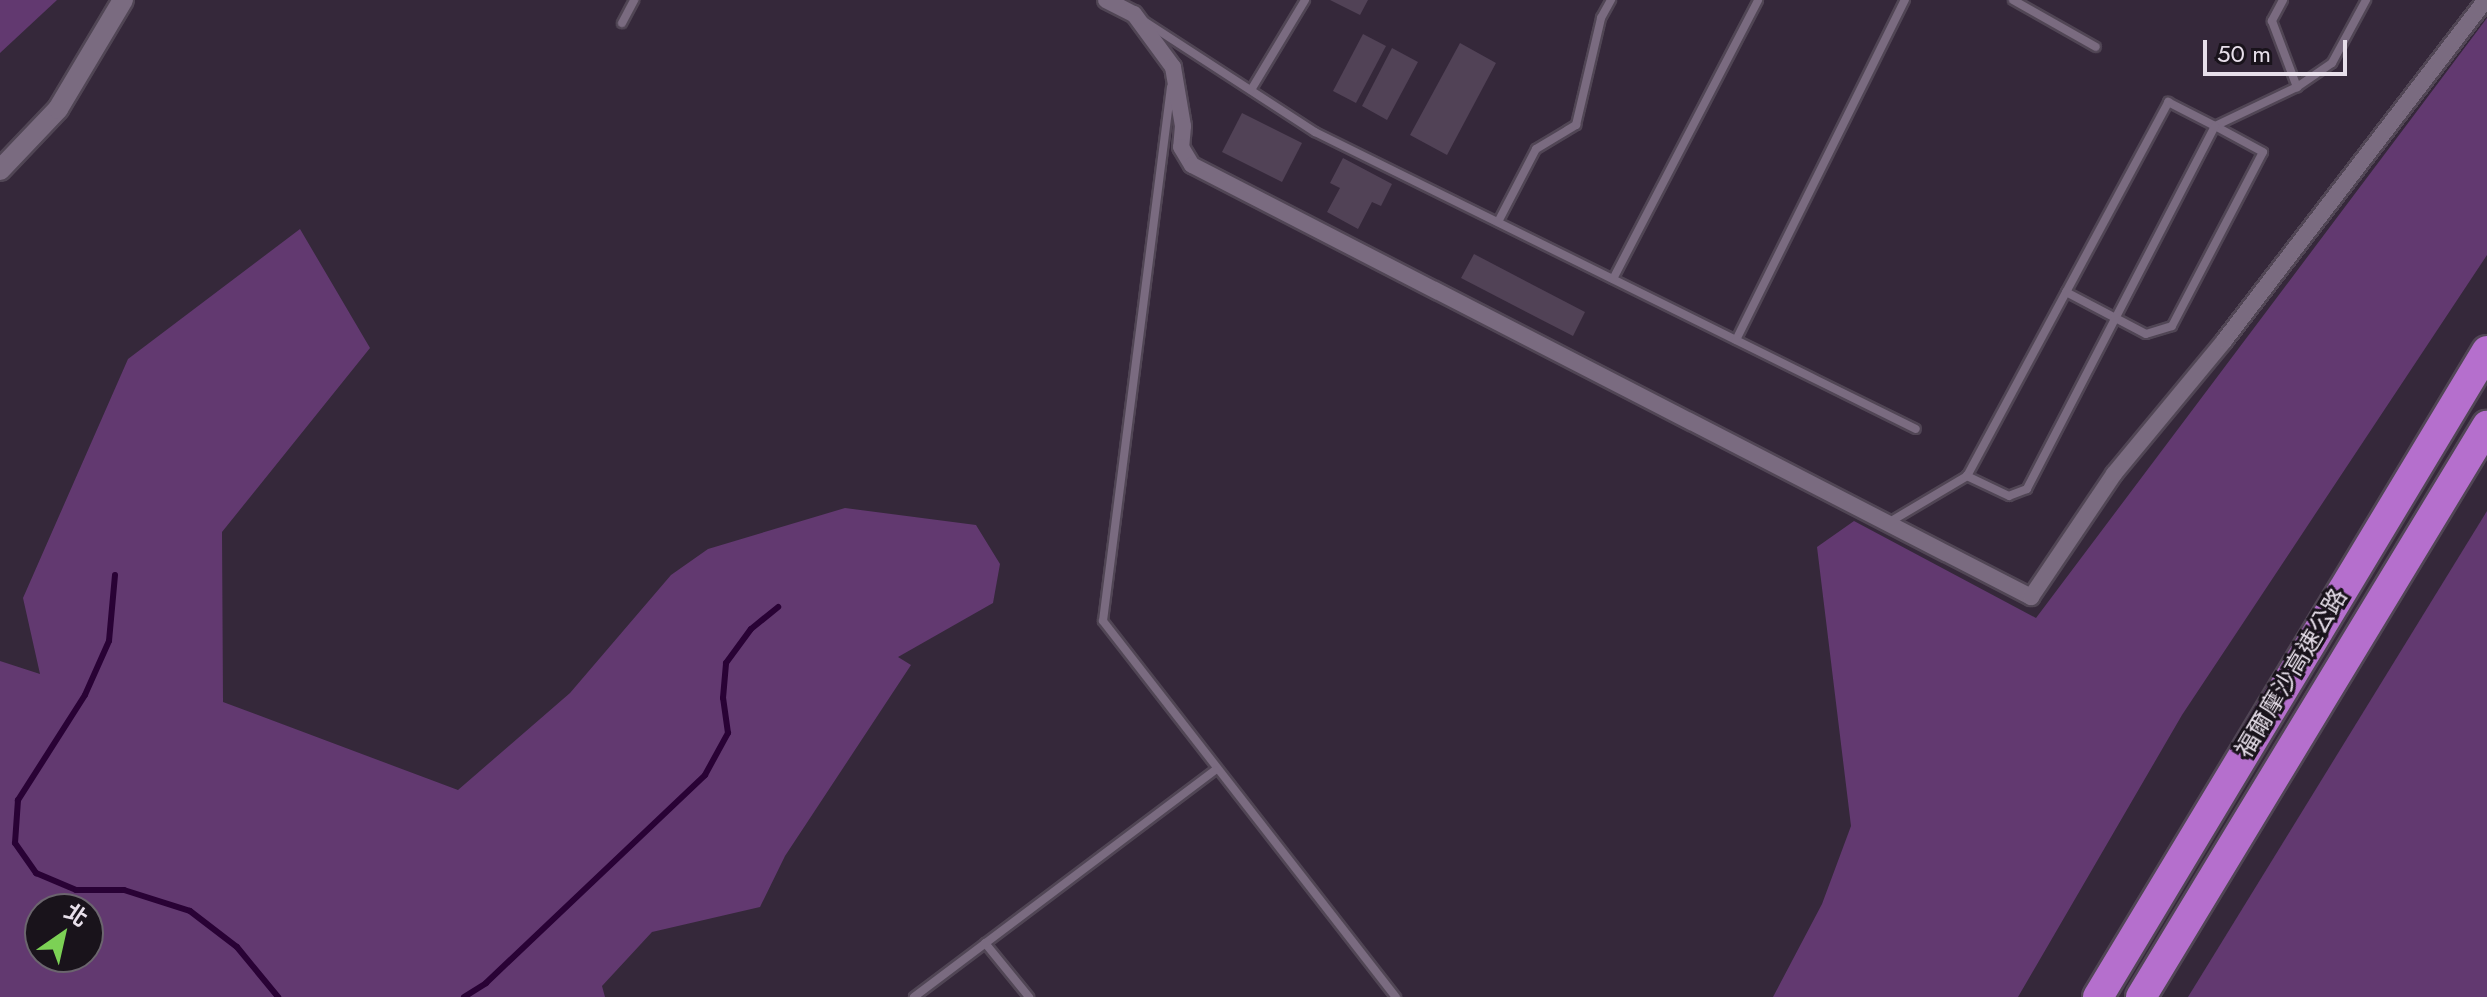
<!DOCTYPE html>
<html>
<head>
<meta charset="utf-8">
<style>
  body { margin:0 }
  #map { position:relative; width:2487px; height:997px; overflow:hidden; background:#35283a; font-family:Jost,"Noto Sans TC",sans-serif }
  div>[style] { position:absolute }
  .green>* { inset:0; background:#623970 }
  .stream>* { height:6px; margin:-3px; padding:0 3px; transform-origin:3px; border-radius:3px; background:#290235 }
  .building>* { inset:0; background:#514256 }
  .roads { filter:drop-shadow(2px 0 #514655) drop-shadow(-2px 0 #514655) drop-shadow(0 2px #514655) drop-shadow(0 -2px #514655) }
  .service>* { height:8px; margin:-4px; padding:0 4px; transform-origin:4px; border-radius:4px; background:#7a6b80 }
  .minor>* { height:16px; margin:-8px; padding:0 8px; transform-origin:8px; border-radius:8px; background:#7a6b80 }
  .tertiary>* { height:20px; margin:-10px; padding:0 10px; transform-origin:10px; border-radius:10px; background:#7a6b80 }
  .motorway>* { height:30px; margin:-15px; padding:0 15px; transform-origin:15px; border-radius:15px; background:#b56fcd }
  span { translate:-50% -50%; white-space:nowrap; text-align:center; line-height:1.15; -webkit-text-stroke:6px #19131b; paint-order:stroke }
  .street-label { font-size:24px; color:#e7dfea }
  .north { position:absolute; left:24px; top:893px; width:80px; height:80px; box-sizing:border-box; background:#19131b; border:2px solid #6b656e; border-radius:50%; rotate:34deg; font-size:22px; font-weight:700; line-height:32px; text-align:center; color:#e7dfea }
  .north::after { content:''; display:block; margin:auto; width:28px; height:36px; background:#7cd155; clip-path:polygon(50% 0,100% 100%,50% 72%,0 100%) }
  .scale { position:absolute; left:2203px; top:40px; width:144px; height:36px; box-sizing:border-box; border:4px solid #e7dfea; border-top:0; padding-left:10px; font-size:24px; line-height:28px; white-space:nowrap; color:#e7dfea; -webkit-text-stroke:6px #19131b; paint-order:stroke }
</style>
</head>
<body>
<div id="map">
  <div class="green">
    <i style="clip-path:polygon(0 0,57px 0,0 53px)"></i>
    <i style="clip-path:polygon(2487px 18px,2487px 255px,2182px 715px,2018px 997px,1773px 997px,1822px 904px,1851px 826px,1817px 547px,1854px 521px,2036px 618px)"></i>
    <i style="clip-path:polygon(evenodd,300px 229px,370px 348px,222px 532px,223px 702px,458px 790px,570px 693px,671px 575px,708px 549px,845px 508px,976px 525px,1000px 564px,993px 603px,898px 657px,911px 665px,785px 856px,760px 907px,652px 932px,602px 986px,605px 997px,0 997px,0 661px,40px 674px,23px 598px,128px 359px,300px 229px,40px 909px,88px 909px,88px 957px,40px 957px,40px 909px)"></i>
    <i style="clip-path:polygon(2487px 511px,2487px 997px,2188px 997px)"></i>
  </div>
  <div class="stream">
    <i style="left:115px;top:575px;width:66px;rotate:95.2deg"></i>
    <i style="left:109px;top:641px;width:59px;rotate:114deg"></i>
    <i style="left:85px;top:695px;width:125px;rotate:122.5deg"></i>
    <i style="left:18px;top:800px;width:43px;rotate:94deg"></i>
    <i style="left:15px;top:843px;width:37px;rotate:55deg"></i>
    <i style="left:36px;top:873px;width:43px;rotate:23deg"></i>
    <i style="left:76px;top:890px;width:48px"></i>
    <i style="left:124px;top:890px;width:69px;rotate:17.7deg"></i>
    <i style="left:190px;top:911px;width:59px;rotate:37.5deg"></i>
    <i style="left:237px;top:947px;width:65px;rotate:50.6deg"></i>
    <i style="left:464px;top:997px;width:26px;rotate:-32deg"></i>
    <i style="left:486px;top:983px;width:302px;rotate:-43.5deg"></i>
    <i style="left:705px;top:775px;width:48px;rotate:-61.3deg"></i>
    <i style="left:728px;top:733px;width:35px;rotate:-98deg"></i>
    <i style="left:723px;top:698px;width:35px;rotate:-85deg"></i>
    <i style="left:726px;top:663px;width:42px;rotate:-53.7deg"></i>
    <i style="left:751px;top:629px;width:35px;rotate:-39deg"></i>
  </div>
  <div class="building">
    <i style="clip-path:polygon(1330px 0,1368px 0,1360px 15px)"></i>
    <i style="clip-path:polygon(1363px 34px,1386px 46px,1356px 103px,1333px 91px)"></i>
    <i style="clip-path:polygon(1460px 43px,1496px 63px,1447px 155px,1410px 135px)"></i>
    <i style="clip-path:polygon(1392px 48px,1418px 62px,1387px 120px,1362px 106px)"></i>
    <i style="clip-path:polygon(1242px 113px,1302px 143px,1282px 182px,1222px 152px)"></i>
    <i style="clip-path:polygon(1343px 158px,1392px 184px,1381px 206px,1372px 202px,1358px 229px,1327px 212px,1340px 188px,1330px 183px)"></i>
    <i style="clip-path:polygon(1474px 254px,1585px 312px,1573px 336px,1461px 278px)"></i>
  </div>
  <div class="roads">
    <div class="service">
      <i style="left:2013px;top:0;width:95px;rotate:29.5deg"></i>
      <i style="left:2283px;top:0;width:24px;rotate:118deg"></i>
      <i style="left:2272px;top:21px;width:71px;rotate:69.3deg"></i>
      <i style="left:1144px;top:21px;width:204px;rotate:33deg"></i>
      <i style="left:1315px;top:132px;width:670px;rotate:26.3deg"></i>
      <i style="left:622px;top:23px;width:26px;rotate:-62deg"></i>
      <i style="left:1171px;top:87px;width:538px;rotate:97.26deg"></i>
      <i style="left:1103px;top:621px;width:477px;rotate:52.1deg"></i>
      <i style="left:1251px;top:90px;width:105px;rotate:-59deg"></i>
      <i style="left:2215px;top:126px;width:91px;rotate:-25.4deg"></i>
      <i style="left:2297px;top:87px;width:42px;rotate:-34.4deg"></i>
      <i style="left:2332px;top:63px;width:72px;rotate:-61.6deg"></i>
      <i style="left:1498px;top:222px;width:82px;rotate:-62.5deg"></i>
      <i style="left:1536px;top:149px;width:47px;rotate:-31deg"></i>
      <i style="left:1576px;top:125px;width:110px;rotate:-76.8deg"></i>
      <i style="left:1601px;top:18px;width:21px;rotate:-61deg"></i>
      <i style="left:1613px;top:279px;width:314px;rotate:-62.5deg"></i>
      <i style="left:2066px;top:292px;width:90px;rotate:27.7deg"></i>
      <i style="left:2146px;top:334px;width:27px;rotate:-17deg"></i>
      <i style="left:2172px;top:326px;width:196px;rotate:-62.4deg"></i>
      <i style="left:2263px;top:152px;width:55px;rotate:-151.6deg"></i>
      <i style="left:1736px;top:340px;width:380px;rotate:-63.6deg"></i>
      <i style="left:1888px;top:523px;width:92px;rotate:-30.7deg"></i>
      <i style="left:1967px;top:476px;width:425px;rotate:-61.7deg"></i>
      <i style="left:2168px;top:102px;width:53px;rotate:27.1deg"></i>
      <i style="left:2215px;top:126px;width:409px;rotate:117.4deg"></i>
      <i style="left:2027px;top:489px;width:19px;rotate:159deg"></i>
      <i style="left:2009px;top:496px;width:47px;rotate:-154.5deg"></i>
      <i style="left:985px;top:943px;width:70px;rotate:50.8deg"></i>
      <i style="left:914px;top:997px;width:377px;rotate:-37deg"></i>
    </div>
    <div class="minor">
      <i style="left:1106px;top:0;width:31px;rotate:27deg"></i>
      <i style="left:1134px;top:14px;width:66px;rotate:53.7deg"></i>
      <i style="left:1173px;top:67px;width:60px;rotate:80.4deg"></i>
      <i style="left:1183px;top:126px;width:21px;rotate:95deg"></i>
      <i style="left:1181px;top:147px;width:21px;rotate:59deg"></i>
      <i style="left:1192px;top:165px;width:944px;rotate:27.24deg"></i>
      <i style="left:2031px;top:597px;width:148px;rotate:-56deg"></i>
      <i style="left:2114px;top:474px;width:173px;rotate:-50.4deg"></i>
      <i style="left:2224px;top:341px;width:430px;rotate:-52.5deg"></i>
    </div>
    <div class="tertiary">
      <i style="left:0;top:170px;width:84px;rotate:-46.4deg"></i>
      <i style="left:58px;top:109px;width:127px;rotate:-59.2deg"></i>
    </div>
    <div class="motorway">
      <i style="left:2098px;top:997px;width:754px;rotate:-58.95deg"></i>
      <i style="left:2141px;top:997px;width:668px;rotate:-58.79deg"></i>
    </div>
  </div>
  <div class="street-label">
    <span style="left:2291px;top:673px;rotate:-59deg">福爾摩沙高速公路</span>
  </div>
  <div class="north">北</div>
  <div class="scale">50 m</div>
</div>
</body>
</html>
